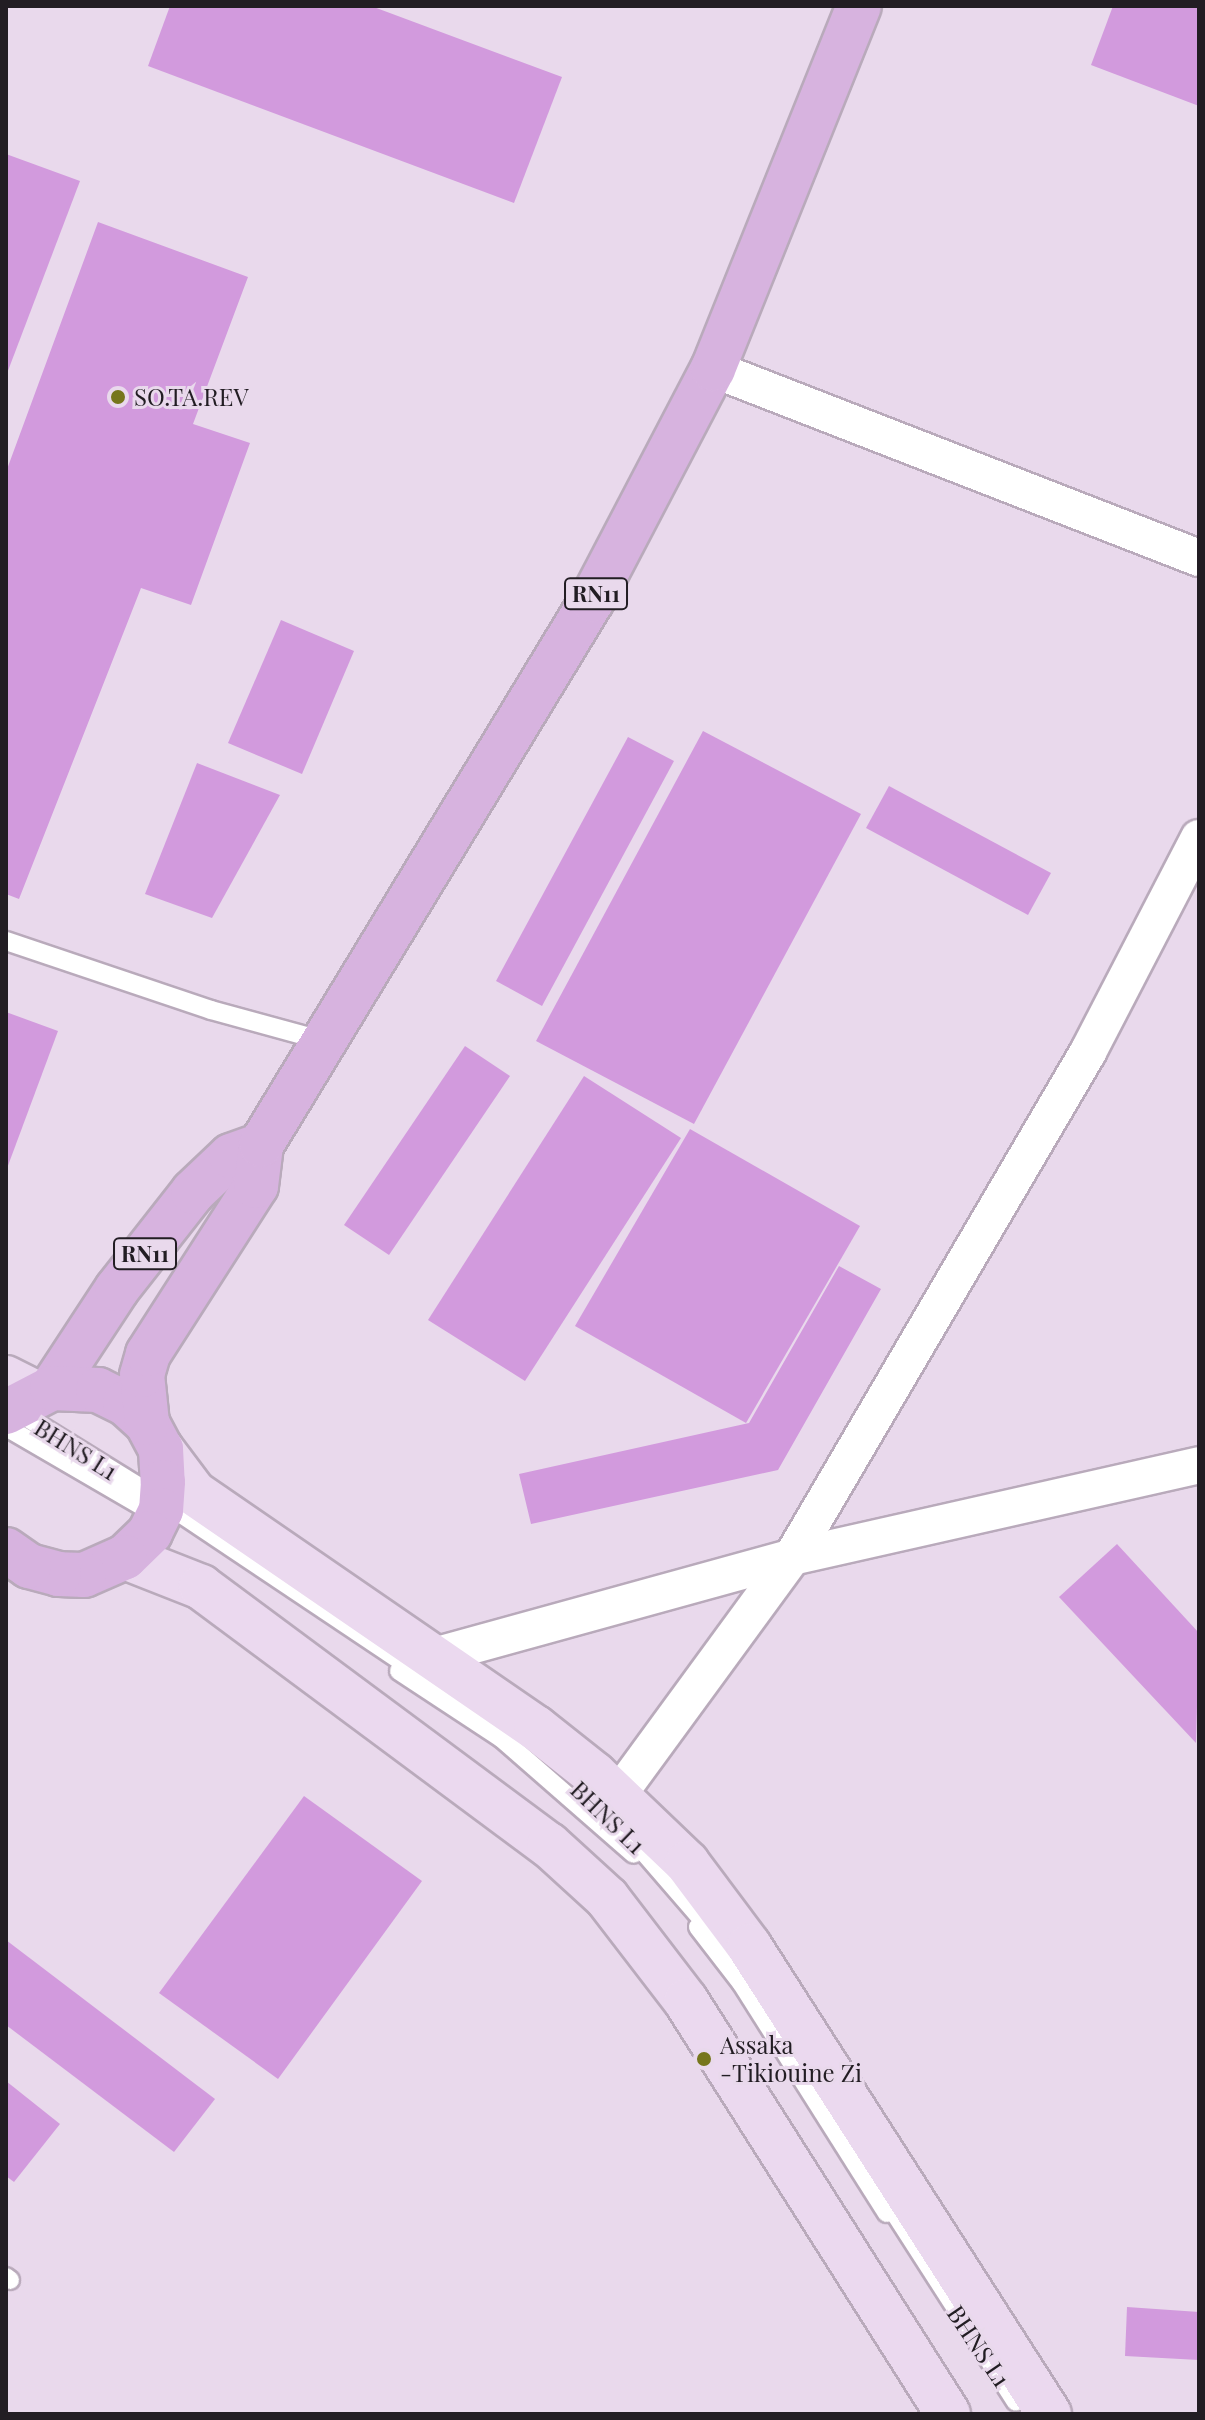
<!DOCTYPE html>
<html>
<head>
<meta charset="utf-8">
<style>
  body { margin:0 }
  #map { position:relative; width:1205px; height:2420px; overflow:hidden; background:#e9d9ec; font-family:"Playfair Display",serif }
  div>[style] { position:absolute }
  .building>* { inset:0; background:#d29add }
  .roads { filter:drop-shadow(2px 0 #b9aabb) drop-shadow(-2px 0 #b9aabb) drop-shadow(0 2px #b9aabb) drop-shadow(0 -2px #b9aabb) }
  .lane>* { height:18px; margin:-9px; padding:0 9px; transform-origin:9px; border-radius:9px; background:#fff }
  .street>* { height:36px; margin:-18px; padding:0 18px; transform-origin:18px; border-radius:18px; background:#fff }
  .secondary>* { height:44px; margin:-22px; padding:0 22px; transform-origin:22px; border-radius:22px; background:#ebd9ef }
  .primary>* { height:44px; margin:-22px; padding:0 22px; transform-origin:22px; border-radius:22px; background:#d7b3df }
  .dots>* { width:22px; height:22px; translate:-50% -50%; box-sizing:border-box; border:4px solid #e9d9ec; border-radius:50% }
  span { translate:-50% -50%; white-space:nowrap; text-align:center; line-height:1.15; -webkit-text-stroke:6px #e9d9ec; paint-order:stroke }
  .shield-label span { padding:2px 6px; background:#e9d9ec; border:2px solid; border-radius:6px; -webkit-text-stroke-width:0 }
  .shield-label { font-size:22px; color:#221d23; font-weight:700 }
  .poi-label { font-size:24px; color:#221d23 }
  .left { translate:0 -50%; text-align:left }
  .street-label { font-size:24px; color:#221d23 }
  .frame { position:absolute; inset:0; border:8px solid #221d23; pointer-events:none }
</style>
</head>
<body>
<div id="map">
  <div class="building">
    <i style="clip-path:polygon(170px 6px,371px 6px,562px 77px,514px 203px,148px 66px)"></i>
    <i style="clip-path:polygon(1113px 6px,1199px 6px,1199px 106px,1091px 65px)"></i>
    <i style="clip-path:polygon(6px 154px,80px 181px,6px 376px)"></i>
    <i style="clip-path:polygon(98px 222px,248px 277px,193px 424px,250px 443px,191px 605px,141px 588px,19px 899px,6px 894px,6px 472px)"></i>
    <i style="clip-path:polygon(281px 620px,354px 651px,302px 774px,228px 743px)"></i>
    <i style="clip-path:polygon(703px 731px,861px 814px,694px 1124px,536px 1041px)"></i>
    <i style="clip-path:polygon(628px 737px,674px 761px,542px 1006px,496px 981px)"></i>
    <i style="clip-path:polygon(197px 763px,280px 795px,212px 918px,145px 894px)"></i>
    <i style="clip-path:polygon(889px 786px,1051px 873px,1028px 915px,866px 828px)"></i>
    <i style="clip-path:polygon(6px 1012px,58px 1031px,6px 1171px)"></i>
    <i style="clip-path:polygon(465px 1046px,510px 1076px,389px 1255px,344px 1225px)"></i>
    <i style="clip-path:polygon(584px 1076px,681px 1138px,525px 1381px,428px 1320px)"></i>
    <i style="clip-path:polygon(690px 1129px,860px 1226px,746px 1423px,575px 1326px)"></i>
    <i style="clip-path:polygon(839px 1266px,881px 1289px,778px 1470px,531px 1524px,519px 1474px,749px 1423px)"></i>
    <i style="clip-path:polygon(1117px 1544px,1199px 1633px,1196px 1743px,1059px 1597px)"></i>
    <i style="clip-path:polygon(304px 1796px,422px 1881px,278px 2079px,159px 1993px)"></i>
    <i style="clip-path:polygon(6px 1940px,215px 2099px,174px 2152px,6px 2025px)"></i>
    <i style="clip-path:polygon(6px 2081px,60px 2124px,14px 2182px,6px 2176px)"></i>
    <i style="clip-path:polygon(1127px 2307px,1199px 2312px,1199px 2360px,1125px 2356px)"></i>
  </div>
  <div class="roads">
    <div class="lane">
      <i style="left:6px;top:941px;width:216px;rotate:18.6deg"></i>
      <i style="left:211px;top:1010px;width:117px;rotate:15.3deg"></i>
      <i style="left:13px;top:1409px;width:175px;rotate:31.7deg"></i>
      <i style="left:162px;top:1501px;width:307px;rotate:33.8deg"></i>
      <i style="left:6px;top:1427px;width:177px;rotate:30.2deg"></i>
      <i style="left:399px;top:1671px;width:122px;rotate:33.3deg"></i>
      <i style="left:501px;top:1738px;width:176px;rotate:41.1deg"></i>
      <i style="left:630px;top:1836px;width:127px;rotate:49.2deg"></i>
      <i style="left:698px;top:1927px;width:72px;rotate:52.3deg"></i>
      <i style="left:742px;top:1984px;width:271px;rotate:57.7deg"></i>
      <i style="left:885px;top:2198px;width:242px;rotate:57.3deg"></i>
      <i style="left:6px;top:2277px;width:5px;rotate:37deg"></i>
    </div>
    <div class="street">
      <i style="left:713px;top:369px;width:521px;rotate:21.25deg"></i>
      <i style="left:430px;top:1657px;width:376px;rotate:-15.4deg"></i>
      <i style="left:792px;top:1557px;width:417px;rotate:-12.7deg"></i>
      <i style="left:618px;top:1795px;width:295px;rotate:-53.8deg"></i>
      <i style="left:792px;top:1557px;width:585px;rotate:-59.62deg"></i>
      <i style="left:1088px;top:1052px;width:241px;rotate:-62.6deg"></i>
    </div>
    <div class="secondary">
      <i style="left:6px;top:1378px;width:34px;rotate:27deg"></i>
      <i style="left:161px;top:1449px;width:55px;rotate:53.1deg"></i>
      <i style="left:194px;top:1493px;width:415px;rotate:34.5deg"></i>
      <i style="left:536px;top:1728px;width:74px;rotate:38.4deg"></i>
      <i style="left:594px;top:1774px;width:129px;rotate:43.7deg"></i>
      <i style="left:687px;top:1863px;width:104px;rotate:53.2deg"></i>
      <i style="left:749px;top:1946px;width:556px;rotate:57.34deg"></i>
      <i style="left:125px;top:1557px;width:82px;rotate:21.5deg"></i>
      <i style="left:201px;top:1587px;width:433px;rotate:36.6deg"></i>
      <i style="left:549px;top:1845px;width:79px;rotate:42.4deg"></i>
      <i style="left:607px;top:1898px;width:130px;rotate:52.5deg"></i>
      <i style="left:686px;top:2001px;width:489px;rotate:57.6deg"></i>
    </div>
    <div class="primary">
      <i style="left:52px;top:1388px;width:118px;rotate:-56.7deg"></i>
      <i style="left:117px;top:1289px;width:123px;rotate:-51.9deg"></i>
      <i style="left:193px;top:1192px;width:52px;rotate:-43.5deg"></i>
      <i style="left:231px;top:1156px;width:32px;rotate:-20deg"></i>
      <i style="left:6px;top:1412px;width:52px;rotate:-27.6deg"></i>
      <i style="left:52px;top:1388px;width:46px;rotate:2.5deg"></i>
      <i style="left:98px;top:1390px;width:30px;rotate:26deg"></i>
      <i style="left:125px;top:1403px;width:30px;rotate:42deg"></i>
      <i style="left:147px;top:1423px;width:30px;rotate:62deg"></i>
      <i style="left:161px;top:1449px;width:33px;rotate:87deg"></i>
      <i style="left:163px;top:1482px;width:28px;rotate:94deg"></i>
      <i style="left:161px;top:1510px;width:25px;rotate:116deg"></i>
      <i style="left:150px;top:1533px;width:35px;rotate:136deg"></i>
      <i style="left:125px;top:1557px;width:45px;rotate:156.3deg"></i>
      <i style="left:84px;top:1575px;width:25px;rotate:-178deg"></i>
      <i style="left:59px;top:1574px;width:31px;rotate:-165deg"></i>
      <i style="left:29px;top:1566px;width:28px;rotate:-145deg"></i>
      <i style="left:147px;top:1423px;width:48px;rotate:-95.9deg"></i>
      <i style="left:142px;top:1375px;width:22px;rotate:-74deg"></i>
      <i style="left:148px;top:1354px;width:200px;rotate:-57.3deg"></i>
      <i style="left:256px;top:1186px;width:41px;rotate:-83deg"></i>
      <i style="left:261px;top:1145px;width:638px;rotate:-58.73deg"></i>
      <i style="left:592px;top:600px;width:261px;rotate:-62.4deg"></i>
      <i style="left:713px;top:369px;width:391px;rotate:-68.1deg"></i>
    </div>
  </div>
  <div class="dots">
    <i style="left:118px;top:397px;background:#76761c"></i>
    <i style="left:704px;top:2059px;background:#76761c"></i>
  </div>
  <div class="shield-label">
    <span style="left:596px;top:594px">RN11</span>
    <span style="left:145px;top:1254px">RN11</span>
  </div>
  <div class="poi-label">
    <span class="left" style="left:134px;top:397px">SO.TA.REV</span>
    <span class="left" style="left:720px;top:2059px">Assaka<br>-Tikiouine Zi</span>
  </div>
  <div class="street-label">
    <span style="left:76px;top:1449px;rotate:32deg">BHNS L1</span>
    <span style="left:608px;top:1817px;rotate:44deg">BHNS L1</span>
    <span style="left:979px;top:2346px;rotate:56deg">BHNS L1</span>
  </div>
  <div class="frame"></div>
</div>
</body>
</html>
